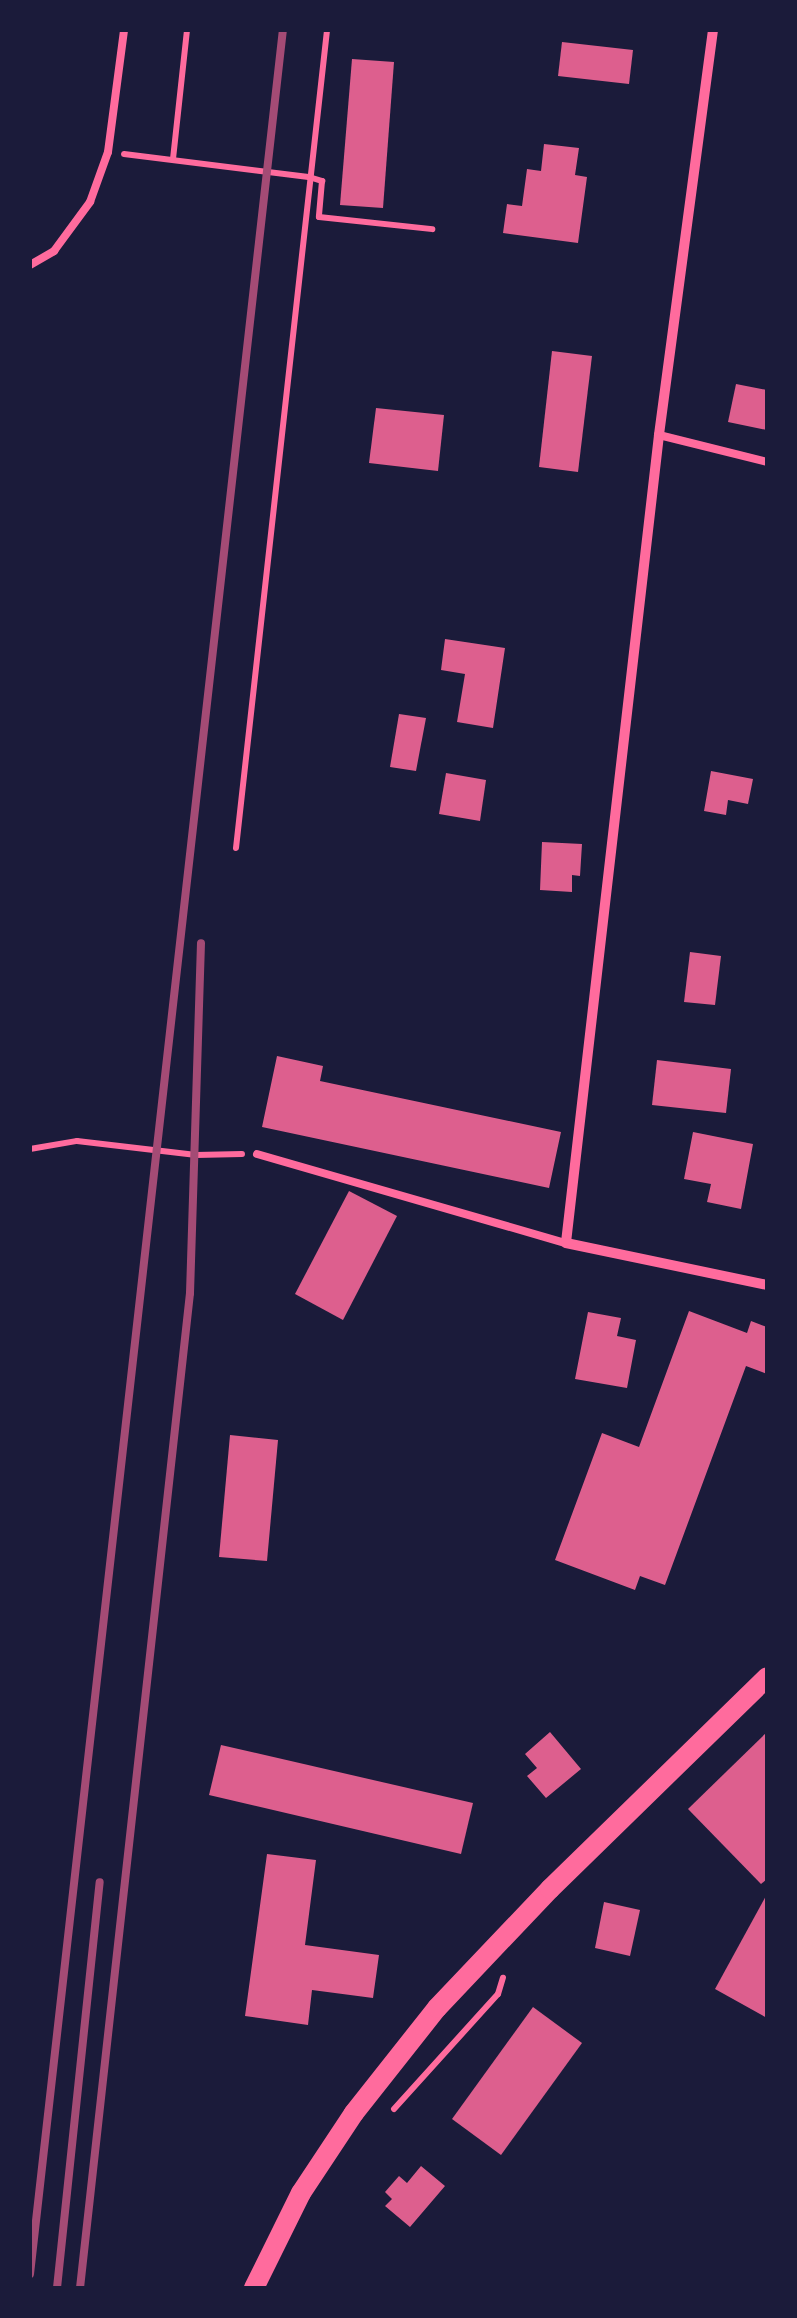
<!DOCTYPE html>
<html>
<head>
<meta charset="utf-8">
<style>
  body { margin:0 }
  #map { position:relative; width:797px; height:2318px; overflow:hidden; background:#1b1b3a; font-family:"IBM Plex Sans",sans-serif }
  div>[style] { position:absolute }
  .building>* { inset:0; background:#dd5f8e }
  .path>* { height:6px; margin:-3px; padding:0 3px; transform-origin:3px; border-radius:3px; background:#ff6b9d }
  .service>* { height:8px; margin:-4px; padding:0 4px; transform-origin:4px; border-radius:4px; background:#ff6b9d }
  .minor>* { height:10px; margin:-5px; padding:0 5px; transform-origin:5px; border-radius:5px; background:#ff6b9d }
  .secondary>* { height:20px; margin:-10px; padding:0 10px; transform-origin:10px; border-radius:10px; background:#ff6b9d }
  .rail>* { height:8px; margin:-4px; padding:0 4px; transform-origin:4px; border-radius:4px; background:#a44b75 }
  span { translate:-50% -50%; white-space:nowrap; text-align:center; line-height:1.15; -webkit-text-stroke:10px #1b1b3a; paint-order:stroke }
  .frame { position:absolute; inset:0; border:32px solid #1b1b3a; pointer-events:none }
</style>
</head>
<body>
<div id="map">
  <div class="building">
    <i style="clip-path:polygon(562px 42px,633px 50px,629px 84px,558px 76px)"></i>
    <i style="clip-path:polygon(352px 59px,394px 62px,383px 208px,340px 205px)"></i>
    <i style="clip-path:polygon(544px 144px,579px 148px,575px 175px,587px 177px,578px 243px,503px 233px,507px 204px,522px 206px,527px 169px,541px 171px)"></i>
    <i style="clip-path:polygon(552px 351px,592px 356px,578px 472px,539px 467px)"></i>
    <i style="clip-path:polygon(736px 384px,767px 390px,767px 430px,728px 422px)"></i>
    <i style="clip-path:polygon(376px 408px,444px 415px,438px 471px,369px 463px)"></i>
    <i style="clip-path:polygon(445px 639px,505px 648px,493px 728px,457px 722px,465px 674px,441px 670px)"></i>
    <i style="clip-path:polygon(399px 714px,426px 718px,416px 771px,390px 767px)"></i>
    <i style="clip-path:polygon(711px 771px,753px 779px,748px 804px,728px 800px,726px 815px,704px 811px)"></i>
    <i style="clip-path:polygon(446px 773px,486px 780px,480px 821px,439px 814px)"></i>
    <i style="clip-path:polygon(542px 842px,582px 844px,580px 876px,572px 875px,572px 892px,540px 890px)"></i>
    <i style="clip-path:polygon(690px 952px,721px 956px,715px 1005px,684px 1002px)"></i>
    <i style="clip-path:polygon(277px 1056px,323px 1066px,320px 1081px,561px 1132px,549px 1188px,262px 1127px)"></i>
    <i style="clip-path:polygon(657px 1060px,731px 1069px,726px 1113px,652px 1105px)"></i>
    <i style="clip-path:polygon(693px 1132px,753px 1144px,741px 1209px,707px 1202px,711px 1184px,684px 1179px)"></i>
    <i style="clip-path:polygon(349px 1191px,397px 1216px,343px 1320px,295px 1294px)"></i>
    <i style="clip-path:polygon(689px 1311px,747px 1333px,751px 1321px,767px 1327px,767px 1374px,746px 1366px,665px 1585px,640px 1576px,635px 1590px,555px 1560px,602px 1433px,639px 1447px)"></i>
    <i style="clip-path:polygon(588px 1312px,621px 1318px,617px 1336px,636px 1340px,627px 1388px,575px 1379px)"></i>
    <i style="clip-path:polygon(230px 1435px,278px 1440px,267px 1561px,219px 1557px)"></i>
    <i style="clip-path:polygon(550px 1732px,581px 1769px,546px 1798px,527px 1776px,537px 1768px,525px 1754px)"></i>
    <i style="clip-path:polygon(767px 1732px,767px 1879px,761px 1884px,688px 1809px)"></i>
    <i style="clip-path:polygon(221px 1745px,473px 1803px,461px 1854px,209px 1795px)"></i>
    <i style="clip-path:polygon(267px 1854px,316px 1860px,305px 1945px,379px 1955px,373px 1998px,312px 1990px,308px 2025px,245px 2016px)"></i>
    <i style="clip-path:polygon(767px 1894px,767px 2018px,715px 1989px)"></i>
    <i style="clip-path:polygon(604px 1902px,640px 1910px,630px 1956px,595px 1948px)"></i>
    <i style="clip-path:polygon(533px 2007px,582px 2043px,501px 2155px,452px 2119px)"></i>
    <i style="clip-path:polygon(421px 2166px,445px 2186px,410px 2227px,385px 2206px,392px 2199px,385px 2192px,399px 2176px,407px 2183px)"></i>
  </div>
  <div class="path">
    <i style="left:124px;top:154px;width:186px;rotate:7.1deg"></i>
    <i style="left:309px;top:177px;width:14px;rotate:17deg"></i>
    <i style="left:322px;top:181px;width:36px;rotate:95deg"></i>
    <i style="left:319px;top:217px;width:114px;rotate:6.1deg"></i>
    <i style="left:173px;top:159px;width:130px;rotate:-83.8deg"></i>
    <i style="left:236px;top:848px;width:823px;rotate:-83.65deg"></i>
    <i style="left:30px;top:1149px;width:48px;rotate:-9.7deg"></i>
    <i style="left:77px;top:1141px;width:120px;rotate:6.7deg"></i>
    <i style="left:196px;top:1155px;width:46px;rotate:-1.2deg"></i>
    <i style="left:394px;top:2109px;width:155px;rotate:-47.9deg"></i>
    <i style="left:498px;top:1994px;width:17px;rotate:-73deg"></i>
  </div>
  <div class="service">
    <i style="left:30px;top:265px;width:28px;rotate:-30deg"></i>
    <i style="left:54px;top:251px;width:61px;rotate:-53.7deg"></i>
    <i style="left:90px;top:202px;width:53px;rotate:-70.2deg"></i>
    <i style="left:108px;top:152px;width:123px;rotate:-82.5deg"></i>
    <i style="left:659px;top:435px;width:111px;rotate:14deg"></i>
    <i style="left:257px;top:1154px;width:322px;rotate:16.1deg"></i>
  </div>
  <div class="minor">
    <i style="left:713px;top:30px;width:409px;rotate:97.6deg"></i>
    <i style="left:659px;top:435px;width:813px;rotate:96.57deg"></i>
    <i style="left:566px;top:1243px;width:205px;rotate:11.8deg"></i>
  </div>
  <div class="secondary">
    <i style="left:254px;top:2288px;width:106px;rotate:-63.7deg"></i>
    <i style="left:301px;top:2193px;width:96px;rotate:-56.5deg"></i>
    <i style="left:354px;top:2113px;width:134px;rotate:-51.7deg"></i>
    <i style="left:437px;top:2008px;width:164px;rotate:-46.5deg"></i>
    <i style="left:550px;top:1889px;width:303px;rotate:-44.3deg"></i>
  </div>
  <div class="rail">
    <i style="left:30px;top:2274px;width:2258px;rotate:-83.57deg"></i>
    <i style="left:57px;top:2288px;width:408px;rotate:-84deg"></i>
    <i style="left:80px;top:2288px;width:1001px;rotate:-83.69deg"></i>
    <i style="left:190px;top:1293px;width:350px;rotate:-88.2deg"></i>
  </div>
  <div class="frame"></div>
</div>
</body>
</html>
